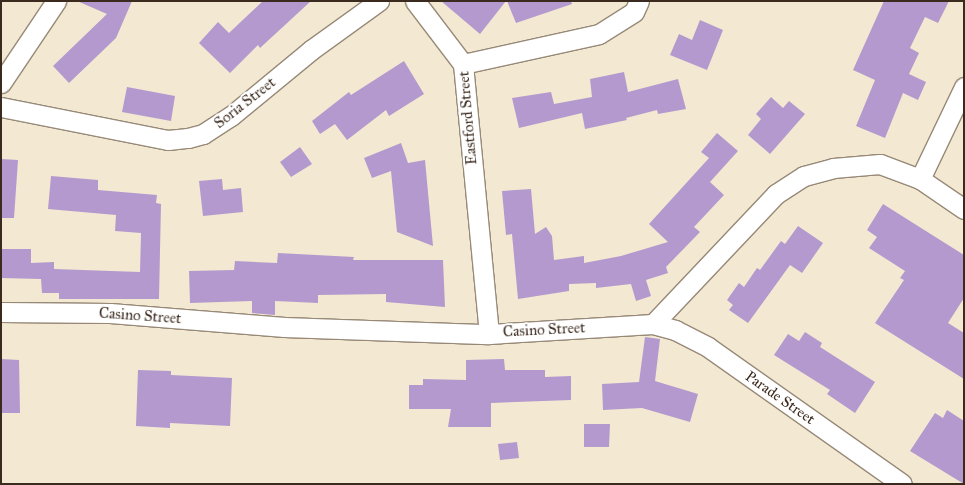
<!DOCTYPE html>
<html>
<head>
<meta charset="utf-8">
<style>
  body { margin:0 }
  #map { position:relative; width:965px; height:485px; overflow:hidden; background:#f3e8d1; font-family:"IM FELL Great Primer",serif }
  div>[style] { position:absolute }
  .building>* { inset:0; background:#b499cf }
  .roads { filter:drop-shadow(1px 0 #978978) drop-shadow(-1px 0 #978978) drop-shadow(0 1px #978978) drop-shadow(0 -1px #978978) }
  .street>* { height:19px; margin:-9.5px; padding:0 9.5px; transform-origin:9.5px; border-radius:9.5px; background:#fff }
  span { translate:-50% -50%; white-space:nowrap; text-align:center; line-height:1.15; -webkit-text-stroke:4px #fff; paint-order:stroke }
  .street-label { font-size:15px; color:#3b2a1e }
  .frame { position:absolute; inset:0; border:2px solid #3b2a1e; pointer-events:none }
</style>
</head>
<body>
<div id="map">
  <div class="building">
    <i style="clip-path:polygon(77px 1px,132px 1px,116px 38px,69px 83px,53px 66px,107px 14px)"></i>
    <i style="clip-path:polygon(263px 1px,311px 1px,260px 48px,258px 45px,230px 73px,199px 43px,218px 22px,229px 33px)"></i>
    <i style="clip-path:polygon(441px 1px,506px 1px,480px 34px)"></i>
    <i style="clip-path:polygon(507px 1px,571px 1px,572px 4px,516px 23px)"></i>
    <i style="clip-path:polygon(884px 1px,949px 1px,938px 23px,925px 17px,910px 48px,919px 53px,909px 74px,926px 82px,918px 100px,903px 93px,885px 138px,856px 126px,875px 80px,853px 70px)"></i>
    <i style="clip-path:polygon(700px 20px,723px 30px,707px 70px,670px 55px,679px 34px,692px 40px)"></i>
    <i style="clip-path:polygon(404px 61px,424px 94px,389px 116px,386px 110px,347px 140px,335px 124px,320px 134px,312px 121px,349px 92px,351px 95px)"></i>
    <i style="clip-path:polygon(624px 72px,628px 92px,678px 79px,686px 109px,658px 114px,657px 110px,626px 118px,627px 120px,585px 129px,582px 113px,519px 128px,512px 98px,551px 92px,554px 104px,592px 97px,590px 79px)"></i>
    <i style="clip-path:polygon(127px 87px,175px 96px,171px 121px,122px 112px)"></i>
    <i style="clip-path:polygon(771px 97px,783px 108px,789px 101px,805px 114px,770px 154px,748px 135px,761px 119px,756px 114px)"></i>
    <i style="clip-path:polygon(717px 133px,738px 151px,710px 182px,724px 195px,694px 227px,700px 232px,666px 267px,668px 273px,646px 280px,651px 296px,636px 301px,631px 284px,596px 288px,596px 283px,569px 284px,569px 291px,518px 299px,512px 234px,506px 235px,502px 191px,531px 189px,535px 234px,546px 227px,552px 236px,554px 260px,584px 256px,584px 263px,621px 256px,668px 242px,649px 224px,709px 158px,701px 152px)"></i>
    <i style="clip-path:polygon(401px 143px,408px 163px,425px 160px,433px 246px,397px 232px,391px 171px,372px 178px,364px 158px)"></i>
    <i style="clip-path:polygon(300px 147px,312px 164px,291px 177px,280px 162px)"></i>
    <i style="clip-path:polygon(1px 159px,18px 160px,14px 218px,1px 218px)"></i>
    <i style="clip-path:polygon(51px 176px,98px 180px,98px 190px,157px 195px,156px 203px,161px 204px,159px 299px,59px 299px,59px 293px,42px 293px,41px 279px,1px 278px,1px 249px,31px 249px,31px 263px,54px 262px,54px 269px,140px 272px,141px 233px,115px 231px,116px 215px,48px 209px)"></i>
    <i style="clip-path:polygon(222px 179px,223px 190px,241px 188px,243px 212px,203px 216px,199px 181px)"></i>
    <i style="clip-path:polygon(883px 204px,964px 255px,964px 298px,948px 323px,964px 333px,964px 379px,875px 323px,904px 280px,900px 278px,905px 271px,869px 248px,877px 237px,867px 230px)"></i>
    <i style="clip-path:polygon(798px 226px,823px 243px,802px 273px,790px 265px,748px 323px,729px 310px,733px 305px,727px 300px,739px 283px,744px 287px,757px 268px,760px 270px,781px 241px,785px 244px)"></i>
    <i style="clip-path:polygon(278px 253px,354px 257px,353px 260px,443px 260px,445px 307px,386px 302px,386px 294px,318px 295px,318px 303px,275px 301px,275px 315px,252px 313px,252px 301px,190px 303px,189px 271px,234px 270px,235px 261px,277px 263px)"></i>
    <i style="clip-path:polygon(805px 332px,822px 343px,820px 347px,875px 382px,855px 413px,827px 394px,830px 390px,774px 355px,788px 334px,799px 341px)"></i>
    <i style="clip-path:polygon(645px 337px,660px 339px,655px 381px,698px 394px,690px 422px,642px 408px,603px 410px,602px 384px,639px 382px)"></i>
    <i style="clip-path:polygon(1px 359px,19px 360px,20px 413px,1px 413px)"></i>
    <i style="clip-path:polygon(504px 359px,505px 370px,545px 370px,545px 377px,571px 376px,571px 400px,491px 403px,491px 427px,448px 427px,451px 409px,409px 409px,409px 385px,423px 385px,423px 379px,466px 380px,466px 360px)"></i>
    <i style="clip-path:polygon(138px 370px,171px 371px,171px 375px,232px 378px,230px 426px,170px 423px,170px 428px,136px 426px)"></i>
    <i style="clip-path:polygon(947px 410px,964px 421px,964px 484px,910px 451px,935px 413px,943px 418px)"></i>
    <i style="clip-path:polygon(584px 424px,610px 424px,609px 447px,584px 447px)"></i>
    <i style="clip-path:polygon(517px 442px,519px 458px,500px 460px,498px 444px)"></i>
  </div>
  <div class="roads">
    <div class="street">
      <i style="left:415px;top:1px;width:79px;rotate:52.7deg"></i>
      <i style="left:463px;top:64px;width:271px;rotate:84.5deg"></i>
      <i style="left:463px;top:64px;width:139px;rotate:-12.4deg"></i>
      <i style="left:599px;top:34px;width:41px;rotate:-32.2deg"></i>
      <i style="left:634px;top:12px;width:12px;rotate:-66deg"></i>
      <i style="left:1px;top:83px;width:99px;rotate:-56.1deg"></i>
      <i style="left:1px;top:107px;width:170px;rotate:11.2deg"></i>
      <i style="left:168px;top:140px;width:20px;rotate:-6deg"></i>
      <i style="left:188px;top:138px;width:16px;rotate:-15deg"></i>
      <i style="left:203px;top:134px;width:33px;rotate:-33deg"></i>
      <i style="left:231px;top:116px;width:104px;rotate:-39.5deg"></i>
      <i style="left:311px;top:50px;width:84px;rotate:-35.8deg"></i>
      <i style="left:920px;top:179px;width:102px;rotate:-64.4deg"></i>
      <i style="left:1px;top:312px;width:109px;rotate:0.5deg"></i>
      <i style="left:110px;top:313px;width:175px;rotate:4.6deg"></i>
      <i style="left:284px;top:327px;width:205px;rotate:2deg"></i>
      <i style="left:489px;top:334px;width:164px;rotate:-3.5deg"></i>
      <i style="left:653px;top:324px;width:23px;rotate:15deg"></i>
      <i style="left:675px;top:330px;width:37px;rotate:27deg"></i>
      <i style="left:708px;top:347px;width:237px;rotate:35.2deg"></i>
      <i style="left:653px;top:324px;width:179px;rotate:-46.6deg"></i>
      <i style="left:776px;top:194px;width:33px;rotate:-33deg"></i>
      <i style="left:804px;top:176px;width:30px;rotate:-15deg"></i>
      <i style="left:833px;top:168px;width:47px;rotate:-4.9deg"></i>
      <i style="left:880px;top:164px;width:43px;rotate:20.6deg"></i>
      <i style="left:920px;top:179px;width:53px;rotate:34.3deg"></i>
    </div>
  </div>
  <div class="street-label">
    <span style="left:245px;top:103px;rotate:-38deg">Soria Street</span>
    <span style="left:468px;top:118px;rotate:-95deg">Eastford Street</span>
    <span style="left:140px;top:316px;rotate:4deg">Casino Street</span>
    <span style="left:544px;top:330px;rotate:-3deg">Casino Street</span>
    <span style="left:780px;top:398px;rotate:35deg">Parade Street</span>
  </div>
  <div class="frame"></div>
</div>
</body>
</html>
